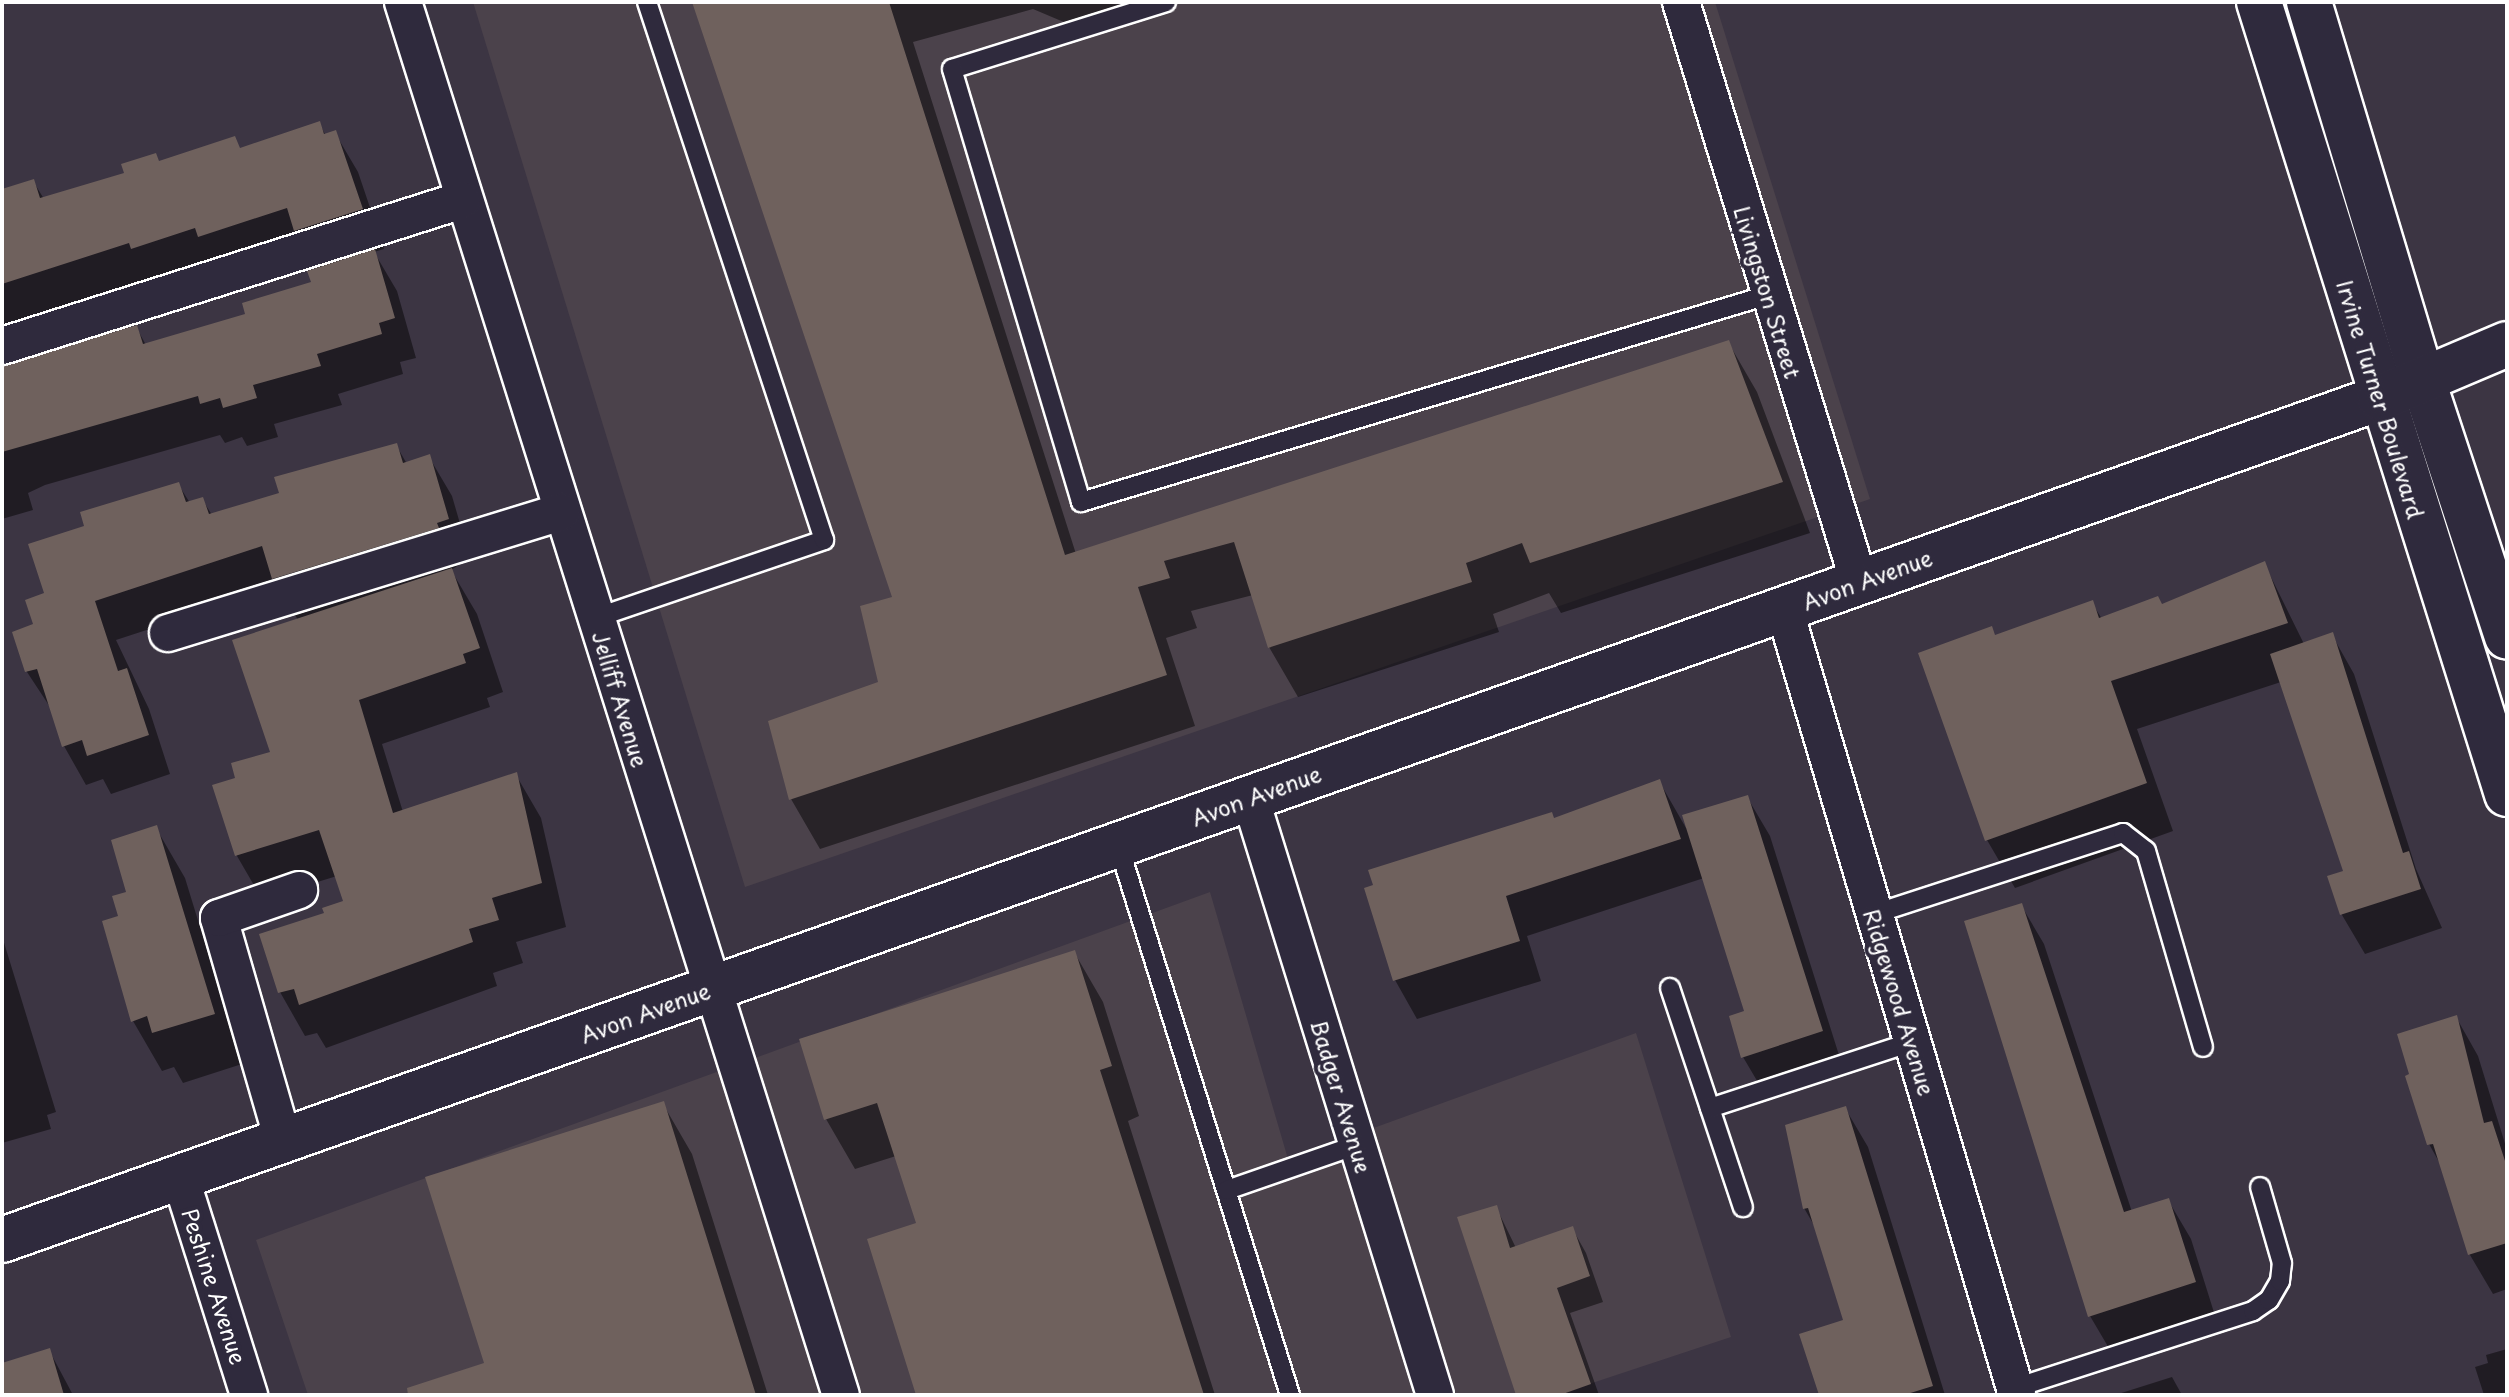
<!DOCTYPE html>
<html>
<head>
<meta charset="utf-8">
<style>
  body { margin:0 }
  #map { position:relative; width:2509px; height:1397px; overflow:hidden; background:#3c3543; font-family:"Playpen Sans",sans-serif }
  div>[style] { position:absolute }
  .built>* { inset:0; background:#4b424b }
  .shadow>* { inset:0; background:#0007 }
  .building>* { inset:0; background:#6f615d }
  .roads { filter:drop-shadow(2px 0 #fff) drop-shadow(-2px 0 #fff) drop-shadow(0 2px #fff) drop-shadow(0 -2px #fff) }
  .lane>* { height:18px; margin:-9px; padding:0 9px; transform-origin:9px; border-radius:9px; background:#2f2a3d }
  .street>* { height:36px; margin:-18px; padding:0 18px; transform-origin:18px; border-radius:18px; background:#2f2a3d }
  .secondary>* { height:44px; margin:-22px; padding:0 22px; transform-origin:22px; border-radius:22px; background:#2f2a3d }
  span { translate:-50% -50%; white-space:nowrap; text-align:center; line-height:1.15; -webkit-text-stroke:8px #2f2a3d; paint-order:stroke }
  .street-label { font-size:22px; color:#fff }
  .frame { position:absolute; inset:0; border:4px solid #fff; pointer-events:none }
</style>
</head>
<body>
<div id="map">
  <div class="built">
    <i style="clip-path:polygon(473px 2px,1715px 2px,1870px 499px,745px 887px)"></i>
    <i style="clip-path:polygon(1210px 892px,1288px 1159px,1636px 1033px,1731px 1337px,1556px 1395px,308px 1395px,256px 1240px)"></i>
  </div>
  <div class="shadow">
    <i style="clip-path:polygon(694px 2px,1149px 2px,1139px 20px,1085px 31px,1033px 9px,913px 42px,1076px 554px,1728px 342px,1757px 392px,1810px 533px,1561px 613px,1549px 593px,1493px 614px,1499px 632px,1298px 697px,1269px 647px,1253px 595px,1191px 611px,1197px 628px,1166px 638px,1195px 726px,820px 849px,791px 799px,881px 683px,895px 598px)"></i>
    <i style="clip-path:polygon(319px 123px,326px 136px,335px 133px,358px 172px,384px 249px,374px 252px,397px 291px,416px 358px,400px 362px,403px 374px,338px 394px,342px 405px,274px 424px,278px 437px,247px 446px,242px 437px,225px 443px,220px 435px,45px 485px,28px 493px,33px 510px,2px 519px,2px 388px,136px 327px,146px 345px,248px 315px,314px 283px,319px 269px,306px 247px,2px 341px,2px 191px,33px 181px,44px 199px,159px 163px,241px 150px)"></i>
    <i style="clip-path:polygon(396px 445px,407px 464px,429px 457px,452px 496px,470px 558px,451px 570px,477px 614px,503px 692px,487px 698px,490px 707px,382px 744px,403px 812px,516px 775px,541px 818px,566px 927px,516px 942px,523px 963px,493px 973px,497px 986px,326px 1048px,317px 1033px,305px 1036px,280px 992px,326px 914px,346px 902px,337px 876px,262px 899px,237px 856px,215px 786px,237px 779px,272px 753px,298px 620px,278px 587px,116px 640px,149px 709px,170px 774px,111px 794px,103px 779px,86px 785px,64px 746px,52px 710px,27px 672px,14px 633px,36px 625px,46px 594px,87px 527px,178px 484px,190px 503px,202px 499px,212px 515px,281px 494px)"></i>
    <i style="clip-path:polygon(2264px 563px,2304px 644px,2332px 635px,2354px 674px,2416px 869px,2442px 928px,2365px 954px,2342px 915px,2330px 878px,2346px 873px,2281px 682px,2137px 729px,2173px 831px,2015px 888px,1987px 840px,1921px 654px,1996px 637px,2092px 603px,2102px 619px,2162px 606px)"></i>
    <i style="clip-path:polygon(1659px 781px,1686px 828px,1747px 797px,1770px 836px,1844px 1071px,1766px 1096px,1743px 1057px,1746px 1013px,1704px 878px,1527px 936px,1541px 981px,1417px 1019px,1395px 980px,1554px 820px)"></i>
    <i style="clip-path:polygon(156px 828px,185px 878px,242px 1064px,183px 1083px,174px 1067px,162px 1071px,133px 1021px,129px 893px)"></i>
    <i style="clip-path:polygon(2021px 905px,2044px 944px,2132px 1212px,2168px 1200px,2191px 1239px,2217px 1322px,2113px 1355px,2090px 1316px)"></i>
    <i style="clip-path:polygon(2px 936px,56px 1112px,47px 1115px,51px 1129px,2px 1143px)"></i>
    <i style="clip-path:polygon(1074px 952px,1103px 1002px,1139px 1116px,1128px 1121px,1215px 1395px,918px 1395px,918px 1224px,896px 1156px,855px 1169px,826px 1119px)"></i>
    <i style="clip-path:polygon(2456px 1017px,2478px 1056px,2507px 1150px,2507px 1289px,2493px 1294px,2470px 1255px,2443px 1169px,2429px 1144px)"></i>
    <i style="clip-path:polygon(663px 1104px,692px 1154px,768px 1395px,459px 1395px,486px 1364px)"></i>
    <i style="clip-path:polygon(1845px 1108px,1868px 1147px,1945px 1395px,1821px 1395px,1845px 1322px,1818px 1232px,1804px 1208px)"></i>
    <i style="clip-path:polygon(1496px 1207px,1516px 1248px,1572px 1228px,1586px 1253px,1603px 1302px,1570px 1313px,1599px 1395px,1518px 1395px)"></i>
    <i style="clip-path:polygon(2507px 1349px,2507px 1395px,2484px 1395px,2475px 1367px,2488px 1363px,2486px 1355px)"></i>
    <i style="clip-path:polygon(49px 1350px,73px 1395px,2px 1395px,2px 1365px)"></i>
    <i style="clip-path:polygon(2172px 1377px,2182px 1395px,2115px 1395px)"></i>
  </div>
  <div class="building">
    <i style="clip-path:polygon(692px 2px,889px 2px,1065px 555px,1729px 340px,1783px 482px,1530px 563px,1522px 543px,1466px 563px,1472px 582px,1268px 648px,1234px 542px,1164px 561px,1170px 578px,1138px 587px,1167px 675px,789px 800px,768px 721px,878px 682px,860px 606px,892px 597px)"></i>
    <i style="clip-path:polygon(320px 121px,324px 134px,336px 130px,363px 209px,294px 231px,287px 208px,198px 237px,195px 228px,131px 249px,129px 243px,2px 284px,2px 189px,34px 179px,40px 198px,124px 173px,121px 164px,156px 153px,159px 161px,235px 136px,240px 148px)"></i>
    <i style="clip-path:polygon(375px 249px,395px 318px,379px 323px,382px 334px,317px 354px,321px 366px,253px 385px,257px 398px,223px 408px,220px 398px,200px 404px,198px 396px,2px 452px,2px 366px,137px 325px,143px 344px,245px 314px,242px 303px,311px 282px,307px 271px)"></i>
    <i style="clip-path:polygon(397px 443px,403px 463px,430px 454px,449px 519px,437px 523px,439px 528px,272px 579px,262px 546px,95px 601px,118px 671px,127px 668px,149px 735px,87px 756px,82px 740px,62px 747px,37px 669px,25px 672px,12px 632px,33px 624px,25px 600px,44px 593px,28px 544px,84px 526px,80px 512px,179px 482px,186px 502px,203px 497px,209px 514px,279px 493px,274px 477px)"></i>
    <i style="clip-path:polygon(2265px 561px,2288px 623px,2111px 681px,2147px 783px,1985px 841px,1918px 653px,1992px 626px,1995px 635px,2093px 600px,2099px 618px,2158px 596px,2162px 604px)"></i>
    <i style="clip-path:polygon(452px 568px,480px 648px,463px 654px,466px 663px,359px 700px,393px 813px,517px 772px,542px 883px,492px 898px,499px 920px,469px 929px,473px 942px,299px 1005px,294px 989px,278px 993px,259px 934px,324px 913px,322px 908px,343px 901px,319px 830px,235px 856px,212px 785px,235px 778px,231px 763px,270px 752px,232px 640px)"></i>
    <i style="clip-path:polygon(2333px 632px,2403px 853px,2409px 851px,2421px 889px,2340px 915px,2327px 876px,2343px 871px,2270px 654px)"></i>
    <i style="clip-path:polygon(1660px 779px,1681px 839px,1506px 896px,1520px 941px,1393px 981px,1364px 888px,1373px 885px,1368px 870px,1552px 812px,1554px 818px)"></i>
    <i style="clip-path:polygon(1748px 795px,1823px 1031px,1741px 1058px,1729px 1016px,1744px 1011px,1682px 815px)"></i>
    <i style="clip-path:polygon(157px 825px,215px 1014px,152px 1033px,147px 1016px,131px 1022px,102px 921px,118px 916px,112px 896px,126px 892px,111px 840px)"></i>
    <i style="clip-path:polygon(2022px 903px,2124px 1212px,2169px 1198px,2196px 1282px,2088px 1317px,1964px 921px)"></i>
    <i style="clip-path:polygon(1075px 950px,1112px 1066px,1100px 1070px,1204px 1395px,916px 1395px,867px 1239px,916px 1223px,877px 1103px,824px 1120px,799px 1039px)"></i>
    <i style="clip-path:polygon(2457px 1015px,2484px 1123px,2492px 1121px,2507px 1167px,2507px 1243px,2468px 1255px,2433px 1144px,2427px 1145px,2405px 1076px,2409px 1074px,2397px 1034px)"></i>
    <i style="clip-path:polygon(664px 1101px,756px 1395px,408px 1395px,407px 1388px,484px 1363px,425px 1177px)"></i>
    <i style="clip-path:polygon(1846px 1106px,1933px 1386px,1904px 1395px,1819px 1395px,1799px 1334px,1843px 1320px,1808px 1208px,1803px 1209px,1785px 1125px)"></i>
    <i style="clip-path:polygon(1497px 1205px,1510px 1248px,1573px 1226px,1590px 1276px,1557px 1288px,1591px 1384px,1560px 1395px,1516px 1395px,1457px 1217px)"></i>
    <i style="clip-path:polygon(50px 1348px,64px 1395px,2px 1395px,2px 1363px)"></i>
  </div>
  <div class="roads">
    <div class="lane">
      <i style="left:1166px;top:2px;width:224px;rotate:162.6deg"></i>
      <i style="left:952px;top:69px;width:452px;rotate:73.4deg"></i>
      <i style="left:1081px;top:502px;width:718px;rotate:-16.77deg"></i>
      <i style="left:595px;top:618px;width:242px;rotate:-18.8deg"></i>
      <i style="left:824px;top:540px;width:566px;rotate:-108.21deg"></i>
      <i style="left:1118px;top:844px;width:577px;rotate:72.66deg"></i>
      <i style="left:1874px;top:914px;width:262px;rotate:-18deg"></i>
      <i style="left:2123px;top:833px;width:29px;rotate:38deg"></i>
      <i style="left:2146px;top:851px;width:204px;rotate:73.8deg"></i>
      <i style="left:1670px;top:988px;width:231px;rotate:71.6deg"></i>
      <i style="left:1710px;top:1108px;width:213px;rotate:-18.1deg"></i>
      <i style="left:1227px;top:1190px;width:138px;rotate:-19.1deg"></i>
      <i style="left:2015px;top:1388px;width:250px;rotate:-17.9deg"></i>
      <i style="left:2253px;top:1311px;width:19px;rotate:-35deg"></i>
      <i style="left:2269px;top:1300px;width:22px;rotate:-60deg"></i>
      <i style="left:2280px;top:1281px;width:18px;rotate:-84deg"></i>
      <i style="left:2282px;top:1263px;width:79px;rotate:-106.1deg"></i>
    </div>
    <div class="street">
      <i style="left:403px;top:2px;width:1460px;rotate:72.55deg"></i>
      <i style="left:1681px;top:2px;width:607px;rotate:72.94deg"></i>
      <i style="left:2px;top:346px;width:482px;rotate:-17.6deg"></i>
      <i style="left:1784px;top:608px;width:821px;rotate:73.51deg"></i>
      <i style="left:168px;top:633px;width:412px;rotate:-17.1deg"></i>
      <i style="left:1250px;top:797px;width:626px;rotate:72.81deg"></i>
      <i style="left:283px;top:1140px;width:231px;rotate:-106.1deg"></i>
      <i style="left:219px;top:918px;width:85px;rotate:-19.3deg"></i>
      <i style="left:180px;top:1176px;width:230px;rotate:72.5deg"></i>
    </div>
    <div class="secondary">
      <i style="left:2259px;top:2px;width:830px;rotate:72.61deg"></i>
      <i style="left:2309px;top:2px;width:396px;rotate:73.3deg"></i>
      <i style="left:2423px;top:381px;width:269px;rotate:71.8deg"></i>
      <i style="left:2px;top:1240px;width:2523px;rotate:-19.5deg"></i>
      <i style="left:2380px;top:398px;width:138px;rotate:-23deg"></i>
    </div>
  </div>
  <div class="street-label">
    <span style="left:1768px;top:292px;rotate:73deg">Livingston Street</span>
    <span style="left:2381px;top:399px;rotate:73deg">Irvine Turner Boulevard</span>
    <span style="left:1867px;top:579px;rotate:-20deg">Avon Avenue</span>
    <span style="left:621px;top:699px;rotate:73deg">Jelliff Avenue</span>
    <span style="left:1256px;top:795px;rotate:-20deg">Avon Avenue</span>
    <span style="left:1900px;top:1002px;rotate:73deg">Ridgewood Avenue</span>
    <span style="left:645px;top:1012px;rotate:-20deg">Avon Avenue</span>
    <span style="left:1342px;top:1096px;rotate:73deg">Badger Avenue</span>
    <span style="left:215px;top:1286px;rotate:72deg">Peshine Avenue</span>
  </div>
  <div class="frame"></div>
</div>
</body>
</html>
